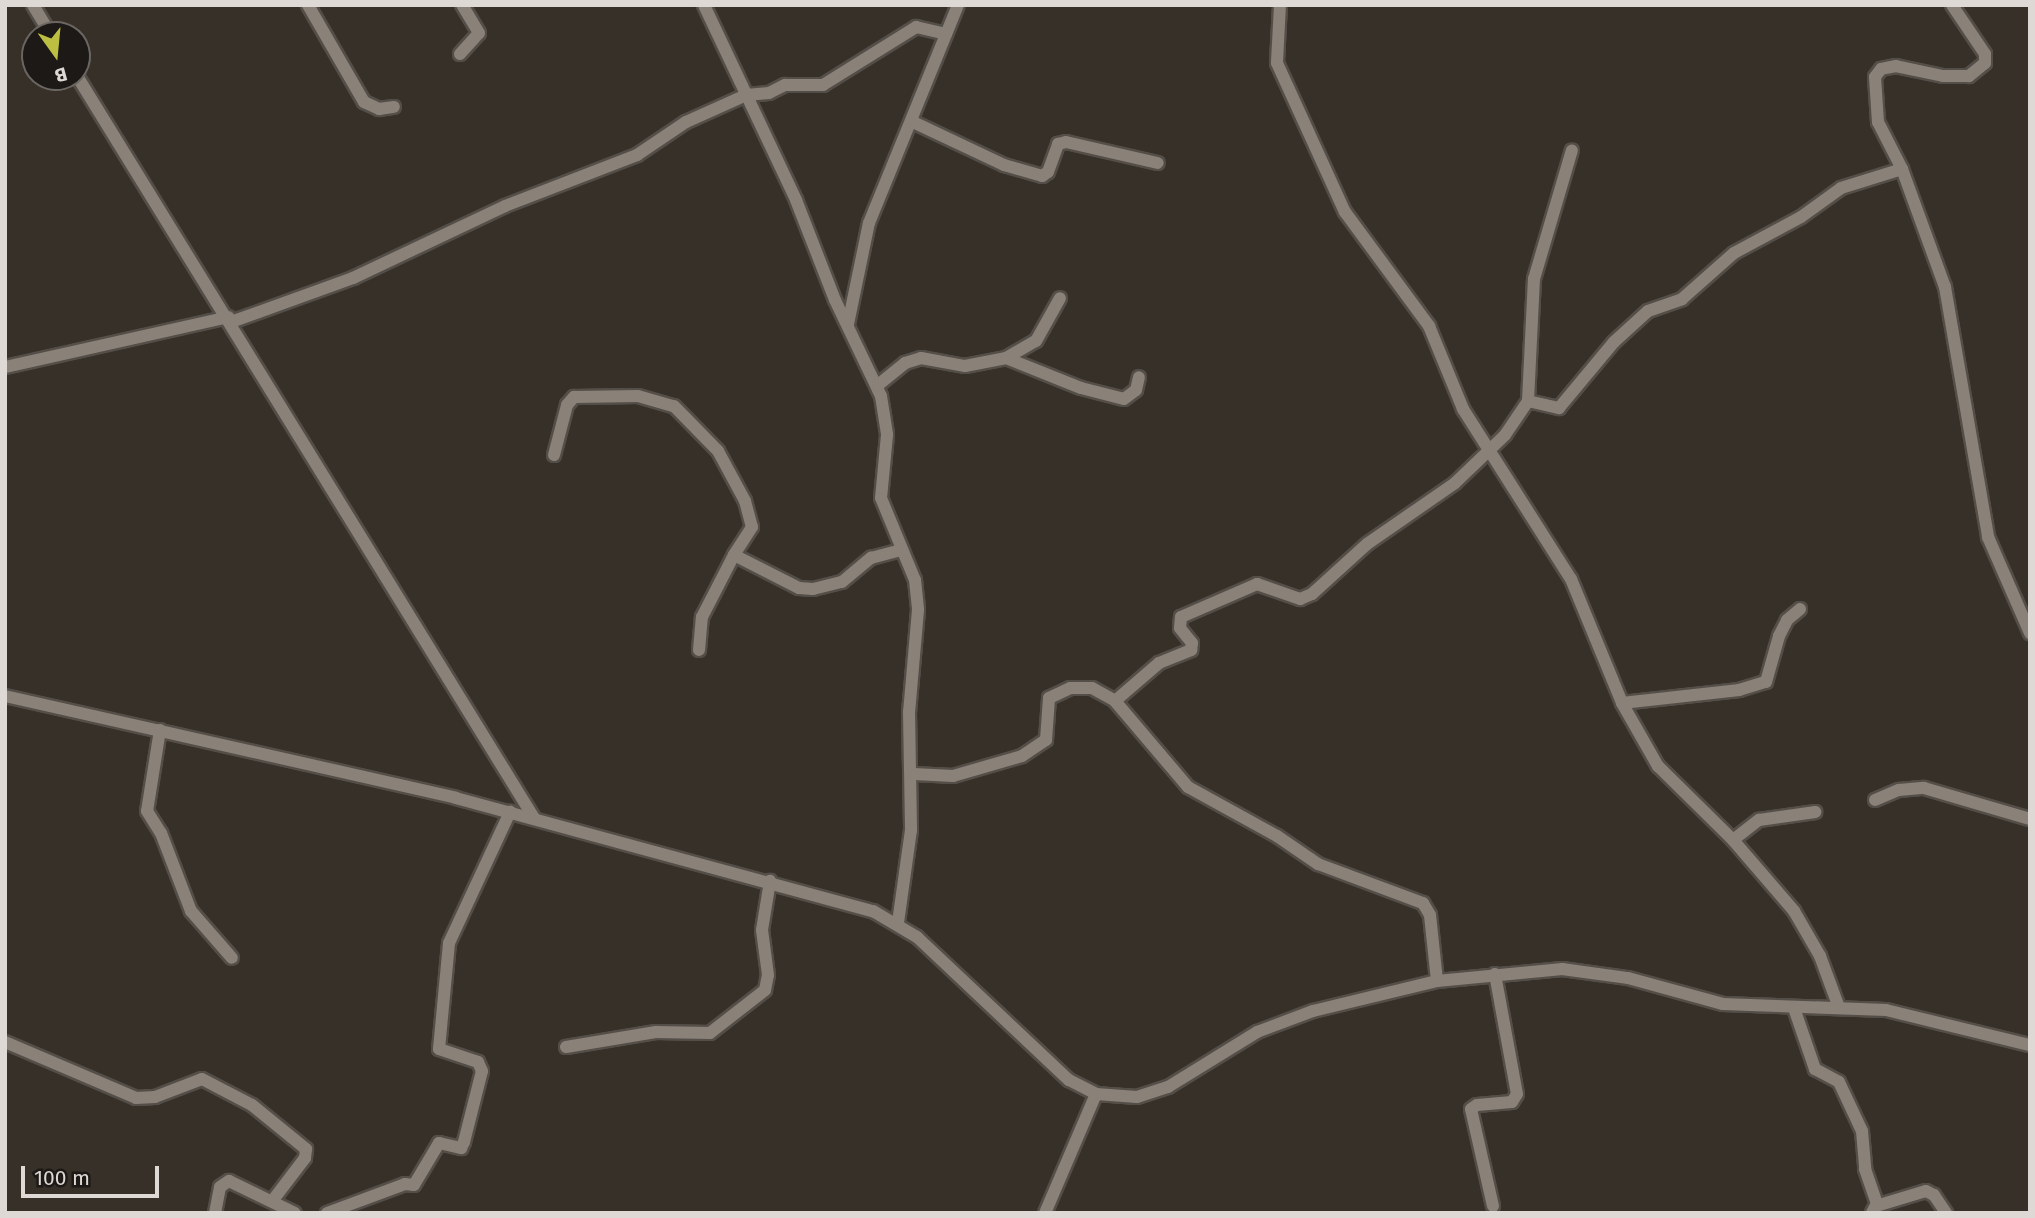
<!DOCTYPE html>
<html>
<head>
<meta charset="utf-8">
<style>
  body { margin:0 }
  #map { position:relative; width:2035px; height:1218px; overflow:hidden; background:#373029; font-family:"Fira Sans",sans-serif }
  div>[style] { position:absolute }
  .roads { filter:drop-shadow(2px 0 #544e48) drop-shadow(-2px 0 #544e48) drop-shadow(0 2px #544e48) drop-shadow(0 -2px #544e48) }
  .minor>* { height:12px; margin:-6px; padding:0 6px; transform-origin:6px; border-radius:6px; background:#8a8179 }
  span { translate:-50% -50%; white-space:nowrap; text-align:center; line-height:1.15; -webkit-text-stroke:6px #1c1916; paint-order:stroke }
  .frame { position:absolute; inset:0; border:7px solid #ded9d4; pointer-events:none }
  .north { position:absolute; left:21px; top:21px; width:70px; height:70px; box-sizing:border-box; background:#1c1916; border:2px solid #6a6662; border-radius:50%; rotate:165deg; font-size:19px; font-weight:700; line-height:28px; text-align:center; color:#ded9d4 }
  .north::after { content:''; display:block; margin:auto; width:24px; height:32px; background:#bdbf43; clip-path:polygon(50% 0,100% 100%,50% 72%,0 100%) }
  .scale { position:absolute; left:21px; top:1166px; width:138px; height:32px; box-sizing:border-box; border:4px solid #ded9d4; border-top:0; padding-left:9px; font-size:21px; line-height:24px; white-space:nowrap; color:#ded9d4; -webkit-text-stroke:5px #1c1916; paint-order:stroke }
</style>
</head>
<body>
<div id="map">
  <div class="roads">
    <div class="minor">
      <i style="left:33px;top:5px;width:35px;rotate:59deg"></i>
      <i style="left:308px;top:5px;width:112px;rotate:60deg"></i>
      <i style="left:364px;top:102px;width:17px;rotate:25deg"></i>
      <i style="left:379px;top:109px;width:15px;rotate:-8deg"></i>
      <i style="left:704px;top:5px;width:216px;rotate:64.7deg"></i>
      <i style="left:796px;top:200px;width:107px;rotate:68.7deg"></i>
      <i style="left:835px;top:300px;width:106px;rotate:64.4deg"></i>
      <i style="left:881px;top:396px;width:39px;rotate:81deg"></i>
      <i style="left:887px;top:435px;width:63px;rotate:95.4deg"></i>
      <i style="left:881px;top:498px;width:89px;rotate:67.5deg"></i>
      <i style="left:915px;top:580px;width:30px;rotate:84deg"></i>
      <i style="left:918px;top:610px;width:102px;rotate:95deg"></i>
      <i style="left:909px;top:712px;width:118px;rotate:89deg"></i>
      <i style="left:911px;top:830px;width:93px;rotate:98deg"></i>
      <i style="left:1280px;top:5px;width:58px;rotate:93deg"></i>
      <i style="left:1277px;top:63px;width:164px;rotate:65.5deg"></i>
      <i style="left:1345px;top:212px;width:142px;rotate:53.6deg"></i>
      <i style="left:1429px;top:326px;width:90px;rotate:67.7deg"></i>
      <i style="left:1463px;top:409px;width:201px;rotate:57.6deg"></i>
      <i style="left:1571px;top:579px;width:134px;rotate:67.6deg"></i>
      <i style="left:1622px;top:703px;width:73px;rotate:60.3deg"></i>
      <i style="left:1658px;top:766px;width:105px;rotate:44.6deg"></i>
      <i style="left:1733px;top:840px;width:94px;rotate:49.3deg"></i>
      <i style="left:1794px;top:911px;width:52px;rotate:60deg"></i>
      <i style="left:1820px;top:956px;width:52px;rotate:69.8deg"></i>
      <i style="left:1952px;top:5px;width:59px;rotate:56deg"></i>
      <i style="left:1985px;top:54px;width:9px;rotate:90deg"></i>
      <i style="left:1985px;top:63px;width:21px;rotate:141deg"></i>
      <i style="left:1969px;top:76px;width:26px;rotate:180deg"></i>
      <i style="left:1943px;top:76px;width:48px;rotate:-168deg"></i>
      <i style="left:1896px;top:66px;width:15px;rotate:169deg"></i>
      <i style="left:1881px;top:69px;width:10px;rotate:127deg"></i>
      <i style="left:1875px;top:77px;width:45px;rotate:86.2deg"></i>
      <i style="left:1878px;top:122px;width:53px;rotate:62.9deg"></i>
      <i style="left:1902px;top:169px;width:126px;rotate:70deg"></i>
      <i style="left:1945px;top:287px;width:254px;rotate:80.2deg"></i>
      <i style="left:1988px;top:537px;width:105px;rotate:66.4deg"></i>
      <i style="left:460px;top:54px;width:28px;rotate:-48deg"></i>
      <i style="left:479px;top:33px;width:33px;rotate:-121deg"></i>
      <i style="left:77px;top:76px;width:871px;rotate:58.37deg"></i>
      <i style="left:913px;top:122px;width:101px;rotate:25.3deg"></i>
      <i style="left:1004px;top:165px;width:40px;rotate:16deg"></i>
      <i style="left:1042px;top:176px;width:7px;rotate:-34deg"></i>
      <i style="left:1048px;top:172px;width:30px;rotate:-70deg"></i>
      <i style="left:1058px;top:144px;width:8px;rotate:-14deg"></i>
      <i style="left:1066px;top:142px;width:94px;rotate:12.9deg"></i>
      <i style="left:231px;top:322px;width:130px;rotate:-19.8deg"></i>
      <i style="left:353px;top:278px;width:168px;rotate:-25.3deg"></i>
      <i style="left:505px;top:206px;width:142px;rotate:-21.1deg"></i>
      <i style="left:637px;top:155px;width:59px;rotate:-34deg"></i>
      <i style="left:686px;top:122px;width:66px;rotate:-24.2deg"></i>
      <i style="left:746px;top:95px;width:23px;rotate:-5deg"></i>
      <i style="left:769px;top:93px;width:18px;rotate:-27deg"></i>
      <i style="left:785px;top:85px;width:38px"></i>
      <i style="left:823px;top:85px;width:110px;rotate:-31.9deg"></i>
      <i style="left:916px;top:27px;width:31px;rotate:13deg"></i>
      <i style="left:848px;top:324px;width:103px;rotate:-78.3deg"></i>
      <i style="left:869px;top:223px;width:235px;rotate:-67.8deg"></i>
      <i style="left:1006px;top:358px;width:34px;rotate:-30deg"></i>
      <i style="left:1036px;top:341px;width:49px;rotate:-60.8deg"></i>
      <i style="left:5px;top:367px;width:229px;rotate:-12.6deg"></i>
      <i style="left:878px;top:385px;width:35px;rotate:-39deg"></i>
      <i style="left:905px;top:363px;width:17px;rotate:-17deg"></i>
      <i style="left:921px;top:358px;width:45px;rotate:10.3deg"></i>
      <i style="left:965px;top:366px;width:42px;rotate:-11deg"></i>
      <i style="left:1006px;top:358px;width:81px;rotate:21.8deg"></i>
      <i style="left:1081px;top:388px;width:44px;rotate:14.3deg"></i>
      <i style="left:1124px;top:399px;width:15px;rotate:-37deg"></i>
      <i style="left:1136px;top:390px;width:13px;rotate:-77deg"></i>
      <i style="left:1528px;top:401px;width:122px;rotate:-87.2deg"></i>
      <i style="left:1534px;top:279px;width:134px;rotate:-73.6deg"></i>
      <i style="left:554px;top:455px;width:52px;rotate:-75.4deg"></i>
      <i style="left:567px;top:405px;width:11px;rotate:-49deg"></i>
      <i style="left:574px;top:397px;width:64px;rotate:-0.9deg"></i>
      <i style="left:638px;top:396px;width:37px;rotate:16deg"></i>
      <i style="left:674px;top:406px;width:63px;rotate:45.6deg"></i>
      <i style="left:718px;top:451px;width:57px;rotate:61.6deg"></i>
      <i style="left:745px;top:501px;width:27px;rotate:75deg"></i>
      <i style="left:752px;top:527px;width:33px;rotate:123deg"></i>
      <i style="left:699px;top:650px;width:33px;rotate:-85deg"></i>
      <i style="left:702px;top:617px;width:70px;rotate:-62.7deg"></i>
      <i style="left:734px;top:555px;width:73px;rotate:26.9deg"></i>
      <i style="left:799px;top:588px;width:14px;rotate:4deg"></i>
      <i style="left:813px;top:589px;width:30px;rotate:-14deg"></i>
      <i style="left:842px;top:582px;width:38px;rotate:-40deg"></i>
      <i style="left:871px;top:558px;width:31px;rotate:-15deg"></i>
      <i style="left:5px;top:696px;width:462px;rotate:12.7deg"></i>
      <i style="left:456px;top:798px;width:432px;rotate:15.2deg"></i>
      <i style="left:873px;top:911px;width:51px;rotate:30.6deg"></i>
      <i style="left:917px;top:937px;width:209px;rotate:43.3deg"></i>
      <i style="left:1069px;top:1080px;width:30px;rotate:27deg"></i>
      <i style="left:1096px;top:1094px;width:41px;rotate:4.2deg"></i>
      <i style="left:1137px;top:1097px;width:33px;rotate:-18deg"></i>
      <i style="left:1168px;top:1087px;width:105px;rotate:-31.7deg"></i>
      <i style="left:1257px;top:1032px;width:60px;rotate:-20.6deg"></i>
      <i style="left:1313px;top:1011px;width:128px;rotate:-13.6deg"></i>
      <i style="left:1437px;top:981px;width:126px;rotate:-5.5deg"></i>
      <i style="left:1562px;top:969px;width:67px;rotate:7.8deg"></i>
      <i style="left:1628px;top:978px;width:98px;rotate:15.3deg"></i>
      <i style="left:1723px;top:1004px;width:163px;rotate:2.1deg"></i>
      <i style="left:1886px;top:1010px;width:148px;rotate:13.7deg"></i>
      <i style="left:1115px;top:701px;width:58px;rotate:-40.8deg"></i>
      <i style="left:1159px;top:663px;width:35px;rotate:-22deg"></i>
      <i style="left:1191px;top:650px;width:7px;rotate:-82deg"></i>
      <i style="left:1192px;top:643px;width:19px;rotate:-129deg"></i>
      <i style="left:1180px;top:628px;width:11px;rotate:-85deg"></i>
      <i style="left:1181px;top:617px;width:83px;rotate:-23.5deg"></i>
      <i style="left:1257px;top:584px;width:46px;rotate:19.2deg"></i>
      <i style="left:1300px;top:599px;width:13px;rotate:-23deg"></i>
      <i style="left:1312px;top:594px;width:74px;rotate:-42.3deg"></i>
      <i style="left:1367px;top:544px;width:107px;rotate:-34.7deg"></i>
      <i style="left:1455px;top:483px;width:69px;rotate:-43.8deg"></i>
      <i style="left:1505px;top:435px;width:41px;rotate:-55.9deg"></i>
      <i style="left:1528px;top:401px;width:32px;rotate:13deg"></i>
      <i style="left:1559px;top:408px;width:86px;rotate:-50.2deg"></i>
      <i style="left:1614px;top:342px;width:46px;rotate:-42.4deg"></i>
      <i style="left:1648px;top:311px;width:36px;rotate:-19deg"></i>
      <i style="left:1682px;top:299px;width:69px;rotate:-41.5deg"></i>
      <i style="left:1734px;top:253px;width:76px;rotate:-28.2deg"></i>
      <i style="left:1801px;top:217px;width:49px;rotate:-35.9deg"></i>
      <i style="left:1841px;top:188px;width:64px;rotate:-17.3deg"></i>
      <i style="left:1622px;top:703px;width:118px;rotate:-6.3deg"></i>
      <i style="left:1739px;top:690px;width:28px;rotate:-17deg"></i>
      <i style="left:1766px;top:682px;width:48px;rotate:-74.2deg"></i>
      <i style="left:1779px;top:636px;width:18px;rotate:-63deg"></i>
      <i style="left:1787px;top:620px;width:17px;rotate:-40deg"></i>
      <i style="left:160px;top:730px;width:82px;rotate:99.1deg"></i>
      <i style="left:147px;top:811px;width:26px;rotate:58deg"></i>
      <i style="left:161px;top:833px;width:84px;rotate:69deg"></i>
      <i style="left:191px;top:911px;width:62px;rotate:48.9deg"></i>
      <i style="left:914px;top:774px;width:39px;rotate:3deg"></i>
      <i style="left:953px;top:776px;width:72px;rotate:-16.2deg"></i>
      <i style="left:1022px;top:756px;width:29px;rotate:-34deg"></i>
      <i style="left:1046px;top:740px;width:42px;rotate:-85.9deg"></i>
      <i style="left:1049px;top:698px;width:23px;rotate:-25deg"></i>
      <i style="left:1070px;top:688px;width:22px"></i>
      <i style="left:1092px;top:688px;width:26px;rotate:29deg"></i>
      <i style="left:1115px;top:701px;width:113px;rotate:49.7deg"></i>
      <i style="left:1188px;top:787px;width:102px;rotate:28.8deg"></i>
      <i style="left:1277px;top:836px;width:50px;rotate:34.3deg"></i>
      <i style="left:1318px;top:864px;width:112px;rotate:20.4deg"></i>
      <i style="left:1423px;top:903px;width:14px;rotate:60deg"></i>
      <i style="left:1430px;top:915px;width:66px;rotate:83.9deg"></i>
      <i style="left:1875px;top:800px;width:26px;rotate:-23deg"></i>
      <i style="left:1899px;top:790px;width:25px;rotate:-5deg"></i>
      <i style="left:1924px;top:788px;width:110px;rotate:16.3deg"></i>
      <i style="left:1733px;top:840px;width:33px;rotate:-38deg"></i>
      <i style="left:1759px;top:820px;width:57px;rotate:-8.1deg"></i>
      <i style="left:1794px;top:1008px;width:65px;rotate:71deg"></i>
      <i style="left:1815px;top:1069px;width:27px;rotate:28deg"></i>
      <i style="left:1839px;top:1082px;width:54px;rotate:64.9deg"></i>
      <i style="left:1862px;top:1131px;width:38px;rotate:85deg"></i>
      <i style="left:1865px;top:1169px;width:36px;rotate:71deg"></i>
      <i style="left:1877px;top:1203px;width:11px;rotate:117deg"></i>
      <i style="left:5px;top:1042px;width:142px;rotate:23.1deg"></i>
      <i style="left:136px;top:1098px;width:19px;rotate:-3deg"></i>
      <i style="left:155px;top:1097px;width:50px;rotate:-21deg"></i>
      <i style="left:202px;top:1079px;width:56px;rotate:27.5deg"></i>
      <i style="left:252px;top:1105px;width:70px;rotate:39.2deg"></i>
      <i style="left:306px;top:1149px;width:9px;rotate:96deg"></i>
      <i style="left:305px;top:1158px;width:53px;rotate:127.3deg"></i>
      <i style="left:566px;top:1047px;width:91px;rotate:-9.5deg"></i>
      <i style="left:656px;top:1032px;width:54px;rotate:1.1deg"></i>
      <i style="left:710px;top:1033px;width:70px;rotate:-38deg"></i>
      <i style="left:765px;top:990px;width:15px;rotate:-79deg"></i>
      <i style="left:768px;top:975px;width:45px;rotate:-97.6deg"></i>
      <i style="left:762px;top:930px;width:50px;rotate:-80.7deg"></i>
      <i style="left:1493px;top:1206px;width:99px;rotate:-102.8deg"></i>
      <i style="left:1471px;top:1109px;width:7px;rotate:-34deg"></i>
      <i style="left:1477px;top:1105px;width:35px;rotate:-5deg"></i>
      <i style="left:1512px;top:1102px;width:9px;rotate:-58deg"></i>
      <i style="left:1517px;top:1094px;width:122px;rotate:-100.4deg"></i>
      <i style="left:1876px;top:1206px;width:52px;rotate:-16.7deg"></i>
      <i style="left:1926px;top:1191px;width:9px;rotate:27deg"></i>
      <i style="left:1934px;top:1195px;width:22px;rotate:56deg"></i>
      <i style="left:215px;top:1213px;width:26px;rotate:-79deg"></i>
      <i style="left:220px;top:1187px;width:11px;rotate:-34deg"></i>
      <i style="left:229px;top:1181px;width:73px;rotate:25.9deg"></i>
      <i style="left:327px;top:1213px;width:83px;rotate:-20.4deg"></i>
      <i style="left:405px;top:1184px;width:9px;rotate:6deg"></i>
      <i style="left:414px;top:1185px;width:49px;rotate:-59.2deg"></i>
      <i style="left:439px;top:1143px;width:23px;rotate:13deg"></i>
      <i style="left:461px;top:1148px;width:7px;rotate:-63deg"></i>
      <i style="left:464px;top:1142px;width:73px;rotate:-75.8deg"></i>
      <i style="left:482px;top:1071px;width:10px;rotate:-114deg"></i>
      <i style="left:478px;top:1062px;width:41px;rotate:-161.6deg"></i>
      <i style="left:439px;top:1049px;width:106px;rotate:-84.6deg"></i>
      <i style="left:449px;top:943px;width:145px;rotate:-65deg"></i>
      <i style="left:1045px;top:1213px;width:129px;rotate:-66.8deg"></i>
    </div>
  </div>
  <div class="frame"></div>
  <div class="north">B</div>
  <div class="scale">100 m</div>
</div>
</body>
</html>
